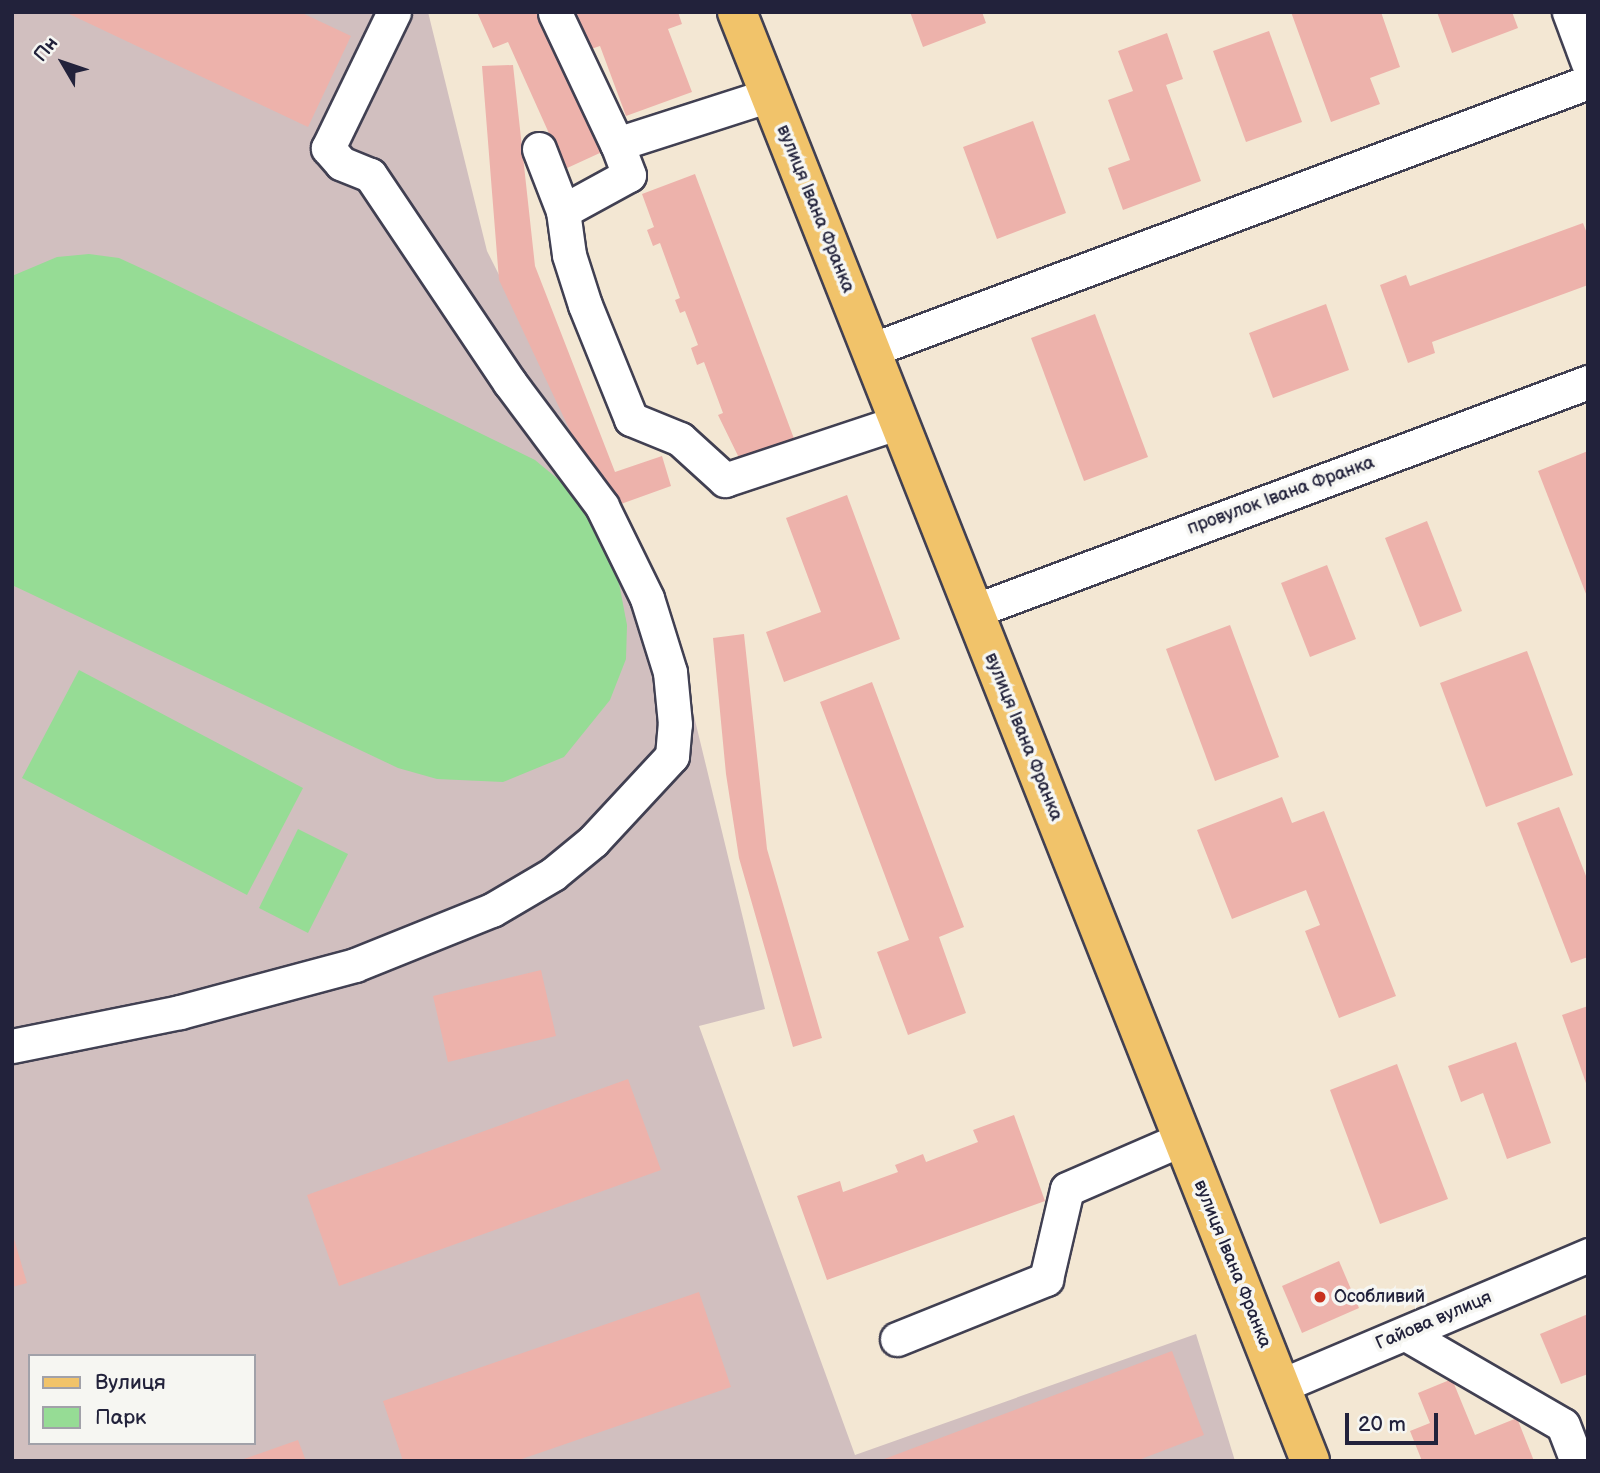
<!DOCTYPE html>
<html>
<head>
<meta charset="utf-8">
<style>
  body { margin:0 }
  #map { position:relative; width:1600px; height:1473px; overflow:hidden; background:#f3e7d3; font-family:"Balsamiq Sans",sans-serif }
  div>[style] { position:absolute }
  .industrial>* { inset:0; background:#d1bfbf }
  .green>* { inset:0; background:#96dc95 }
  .building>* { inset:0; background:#edb2ab }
  .roads { filter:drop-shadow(2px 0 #414052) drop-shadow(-2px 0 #414052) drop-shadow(0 2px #414052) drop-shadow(0 -2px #414052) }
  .minor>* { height:33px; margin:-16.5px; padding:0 16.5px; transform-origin:16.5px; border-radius:16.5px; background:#fff }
  .major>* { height:38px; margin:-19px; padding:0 19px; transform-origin:19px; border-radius:19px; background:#f1c36a }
  .dots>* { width:19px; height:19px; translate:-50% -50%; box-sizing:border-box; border:4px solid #f6f6f2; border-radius:50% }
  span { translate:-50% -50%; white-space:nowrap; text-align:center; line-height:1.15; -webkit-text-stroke:7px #f6f6f2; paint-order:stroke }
  .street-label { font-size:18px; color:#22223b }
  .poi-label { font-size:18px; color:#22223b }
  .left { translate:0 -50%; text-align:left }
  .frame { position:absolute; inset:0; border:14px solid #22223b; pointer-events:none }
  .legend { position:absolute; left:28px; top:1354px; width:228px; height:91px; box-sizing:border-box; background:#f6f6f2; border:2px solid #a1a1a9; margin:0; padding:9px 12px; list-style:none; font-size:21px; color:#22223b }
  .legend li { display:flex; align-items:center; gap:14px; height:35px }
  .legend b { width:35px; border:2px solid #a1a1a9 }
  .north { position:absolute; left:28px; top:28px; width:70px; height:70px; -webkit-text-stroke:5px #f6f6f2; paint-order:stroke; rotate:309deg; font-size:19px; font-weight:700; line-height:28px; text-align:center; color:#22223b }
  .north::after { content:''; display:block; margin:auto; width:24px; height:32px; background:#22223b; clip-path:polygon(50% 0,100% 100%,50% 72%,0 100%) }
  .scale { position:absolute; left:1345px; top:1413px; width:93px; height:32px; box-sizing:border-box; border:4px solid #22223b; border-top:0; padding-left:9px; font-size:21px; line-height:24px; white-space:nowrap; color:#22223b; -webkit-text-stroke:5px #f6f6f2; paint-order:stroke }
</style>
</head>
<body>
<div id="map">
  <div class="industrial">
    <i style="clip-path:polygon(evenodd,12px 12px,428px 12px,487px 251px,669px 613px,765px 1009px,699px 1026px,855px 1455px,1196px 1334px,1235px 1461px,12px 1461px,12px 12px,30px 1356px,254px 1356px,254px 1443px,30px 1443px,30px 1356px)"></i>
  </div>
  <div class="green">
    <i style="clip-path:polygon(89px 254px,119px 258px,156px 275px,535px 460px,576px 494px,618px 578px,627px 625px,626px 659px,610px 700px,564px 757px,503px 782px,437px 779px,398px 768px,12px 585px,12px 276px,57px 257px)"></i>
    <i style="clip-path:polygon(79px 670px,303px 788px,247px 895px,22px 778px)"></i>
    <i style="clip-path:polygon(298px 829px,348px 854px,308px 933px,259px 908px)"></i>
  </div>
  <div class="building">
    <i style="clip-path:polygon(65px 12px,300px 12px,351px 36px,308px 127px)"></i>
    <i style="clip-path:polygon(477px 12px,540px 12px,602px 152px,565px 169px,508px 42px,493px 48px)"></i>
    <i style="clip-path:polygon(571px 12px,678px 12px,682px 24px,668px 29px,692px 92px,626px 116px,600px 46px,585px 51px)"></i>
    <i style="clip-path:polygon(910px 12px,982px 12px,986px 23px,923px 47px)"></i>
    <i style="clip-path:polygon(1291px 12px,1381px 12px,1400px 67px,1370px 78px,1380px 104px,1331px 122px)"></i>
    <i style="clip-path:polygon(1437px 12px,1512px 12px,1518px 28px,1452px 53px)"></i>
    <i style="clip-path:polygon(1269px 31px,1302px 122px,1246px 142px,1213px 51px)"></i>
    <i style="clip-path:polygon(1167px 33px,1183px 79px,1166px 85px,1201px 181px,1123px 210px,1108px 168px,1130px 160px,1108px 100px,1133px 91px,1118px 51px)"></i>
    <i style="clip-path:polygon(513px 65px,535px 266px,615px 472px,662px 456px,671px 486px,607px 509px,499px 280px,482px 66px)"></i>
    <i style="clip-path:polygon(1033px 121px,1066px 213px,997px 239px,963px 147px)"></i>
    <i style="clip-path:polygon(695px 174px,796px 444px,742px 464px,718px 415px,723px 413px,704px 362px,697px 365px,691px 348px,698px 345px,685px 311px,680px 313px,675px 300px,680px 298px,660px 243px,653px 246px,647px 230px,654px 227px,642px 194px)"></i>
    <i style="clip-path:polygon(1583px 223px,1588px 236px,1588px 285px,1432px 342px,1435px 353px,1408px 363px,1380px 285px,1406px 275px,1410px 286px)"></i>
    <i style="clip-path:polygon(1326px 304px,1349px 370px,1273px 398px,1249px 333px)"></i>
    <i style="clip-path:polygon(1095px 314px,1148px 457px,1084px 481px,1031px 338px)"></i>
    <i style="clip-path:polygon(1588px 451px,1588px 599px,1538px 471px)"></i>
    <i style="clip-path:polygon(847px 495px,900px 639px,784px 682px,766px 632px,821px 612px,786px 518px)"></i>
    <i style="clip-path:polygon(1427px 521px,1462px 611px,1420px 627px,1385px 538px)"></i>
    <i style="clip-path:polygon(1327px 565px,1356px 639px,1310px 657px,1281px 583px)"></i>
    <i style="clip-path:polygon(1230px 625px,1279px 757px,1215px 781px,1166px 649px)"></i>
    <i style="clip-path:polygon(744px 634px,767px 849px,822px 1038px,793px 1047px,739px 858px,726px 774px,713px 638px)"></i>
    <i style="clip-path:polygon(1527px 651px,1573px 775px,1486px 807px,1440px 683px)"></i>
    <i style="clip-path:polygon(872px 682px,964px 927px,939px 937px,966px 1013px,908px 1035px,877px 952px,909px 940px,820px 702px)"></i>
    <i style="clip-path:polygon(1282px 797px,1292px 823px,1324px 811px,1396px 996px,1339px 1018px,1305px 931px,1320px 925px,1306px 890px,1232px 919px,1197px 830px)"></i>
    <i style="clip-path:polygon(1559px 807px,1588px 881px,1588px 957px,1571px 963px,1517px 823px)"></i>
    <i style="clip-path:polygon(541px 970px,556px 1036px,448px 1062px,433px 996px)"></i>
    <i style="clip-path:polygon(1588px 1006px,1588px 1086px,1587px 1086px,1562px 1015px)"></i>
    <i style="clip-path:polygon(1516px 1042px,1551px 1143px,1507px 1159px,1483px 1093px,1461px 1102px,1448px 1066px)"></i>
    <i style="clip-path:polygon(1397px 1064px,1448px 1199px,1380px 1224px,1330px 1090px)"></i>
    <i style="clip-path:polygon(628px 1079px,661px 1170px,339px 1286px,307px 1195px)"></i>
    <i style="clip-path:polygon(1014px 1115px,1045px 1201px,827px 1280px,797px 1196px,840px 1181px,843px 1192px,898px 1172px,895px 1165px,923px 1154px,926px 1162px,978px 1142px,973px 1130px)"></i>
    <i style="clip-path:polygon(12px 1232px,27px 1283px,12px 1287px)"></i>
    <i style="clip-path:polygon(1339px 1261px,1359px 1308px,1302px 1333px,1282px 1286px)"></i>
    <i style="clip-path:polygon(699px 1292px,731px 1387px,516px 1461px,403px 1461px,383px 1401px)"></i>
    <i style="clip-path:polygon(1588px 1314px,1588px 1374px,1561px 1384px,1540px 1334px)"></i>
    <i style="clip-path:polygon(1172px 1351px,1204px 1435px,1136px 1461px,879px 1461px)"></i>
    <i style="clip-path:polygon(1452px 1379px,1475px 1435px,1517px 1418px,1534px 1461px,1422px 1461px,1410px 1431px,1430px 1423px,1418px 1393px)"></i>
    <i style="clip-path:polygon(298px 1440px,306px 1461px,241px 1461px,241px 1460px)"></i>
  </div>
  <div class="roads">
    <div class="minor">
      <i style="left:1569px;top:12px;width:54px;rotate:69.6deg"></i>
      <i style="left:555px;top:13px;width:145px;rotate:64.7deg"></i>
      <i style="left:617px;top:144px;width:161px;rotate:-17.8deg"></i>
      <i style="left:539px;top:149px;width:66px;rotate:68.8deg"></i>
      <i style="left:563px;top:211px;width:44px;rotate:82.2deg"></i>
      <i style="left:569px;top:255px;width:52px;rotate:72.3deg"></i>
      <i style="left:585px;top:305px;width:123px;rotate:68deg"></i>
      <i style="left:631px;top:419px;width:53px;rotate:22.2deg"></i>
      <i style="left:680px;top:439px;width:61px;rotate:42.3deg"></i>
      <i style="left:725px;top:480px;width:183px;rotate:-18.4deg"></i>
      <i style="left:563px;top:211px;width:75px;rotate:-28.6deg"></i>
      <i style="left:629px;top:175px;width:33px;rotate:-111deg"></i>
      <i style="left:871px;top:350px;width:765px;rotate:-20.49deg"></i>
      <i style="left:974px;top:611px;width:655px;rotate:-20.45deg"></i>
      <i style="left:12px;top:1046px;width:171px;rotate:-11.4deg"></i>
      <i style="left:180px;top:1012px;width:181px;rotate:-15deg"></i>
      <i style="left:355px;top:965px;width:148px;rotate:-21.9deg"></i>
      <i style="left:492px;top:910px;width:71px;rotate:-30.5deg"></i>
      <i style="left:553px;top:874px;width:52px;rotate:-39.5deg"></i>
      <i style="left:593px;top:841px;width:116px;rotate:-47.1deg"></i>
      <i style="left:672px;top:756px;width:32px;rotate:-85deg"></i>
      <i style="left:675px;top:724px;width:52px;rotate:-95.5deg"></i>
      <i style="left:670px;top:672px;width:77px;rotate:-107.3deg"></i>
      <i style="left:647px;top:598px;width:102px;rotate:-116.1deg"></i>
      <i style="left:602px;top:506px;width:154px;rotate:-126.8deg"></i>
      <i style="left:510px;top:383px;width:251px;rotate:-123.9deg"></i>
      <i style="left:370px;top:175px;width:31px;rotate:-158deg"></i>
      <i style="left:341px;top:163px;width:20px;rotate:-131deg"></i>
      <i style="left:328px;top:148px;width:151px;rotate:-64.1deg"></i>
      <i style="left:1406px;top:1334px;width:181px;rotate:30.1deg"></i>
      <i style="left:1563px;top:1425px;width:39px;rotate:69deg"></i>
      <i style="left:897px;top:1339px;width:161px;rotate:-21.9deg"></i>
      <i style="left:1046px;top:1279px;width:92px;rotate:-76.9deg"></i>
      <i style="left:1067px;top:1189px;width:125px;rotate:-23.5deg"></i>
      <i style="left:1280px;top:1386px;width:335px;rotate:-23deg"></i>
    </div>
    <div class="major">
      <i style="left:737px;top:12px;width:1558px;rotate:68.42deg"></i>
    </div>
  </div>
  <div class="dots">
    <i style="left:1320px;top:1297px;background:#c8321e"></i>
  </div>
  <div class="street-label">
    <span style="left:815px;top:209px;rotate:68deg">вулиця Івана Франка</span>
    <span style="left:1281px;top:496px;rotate:-20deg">провулок Івана Франка</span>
    <span style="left:1023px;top:737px;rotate:68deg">вулиця Івана Франка</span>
    <span style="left:1232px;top:1264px;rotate:68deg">вулиця Івана Франка</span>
    <span style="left:1434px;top:1321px;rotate:-23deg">Гайова вулиця</span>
  </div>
  <div class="poi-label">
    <span class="left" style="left:1334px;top:1297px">Особливий</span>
  </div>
  <div class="frame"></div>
  <ul class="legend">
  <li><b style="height:9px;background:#f1c36a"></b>Вулиця</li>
  <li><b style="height:19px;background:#96dc95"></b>Парк</li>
  </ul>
  <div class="north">Пн</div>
  <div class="scale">20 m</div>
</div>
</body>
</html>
